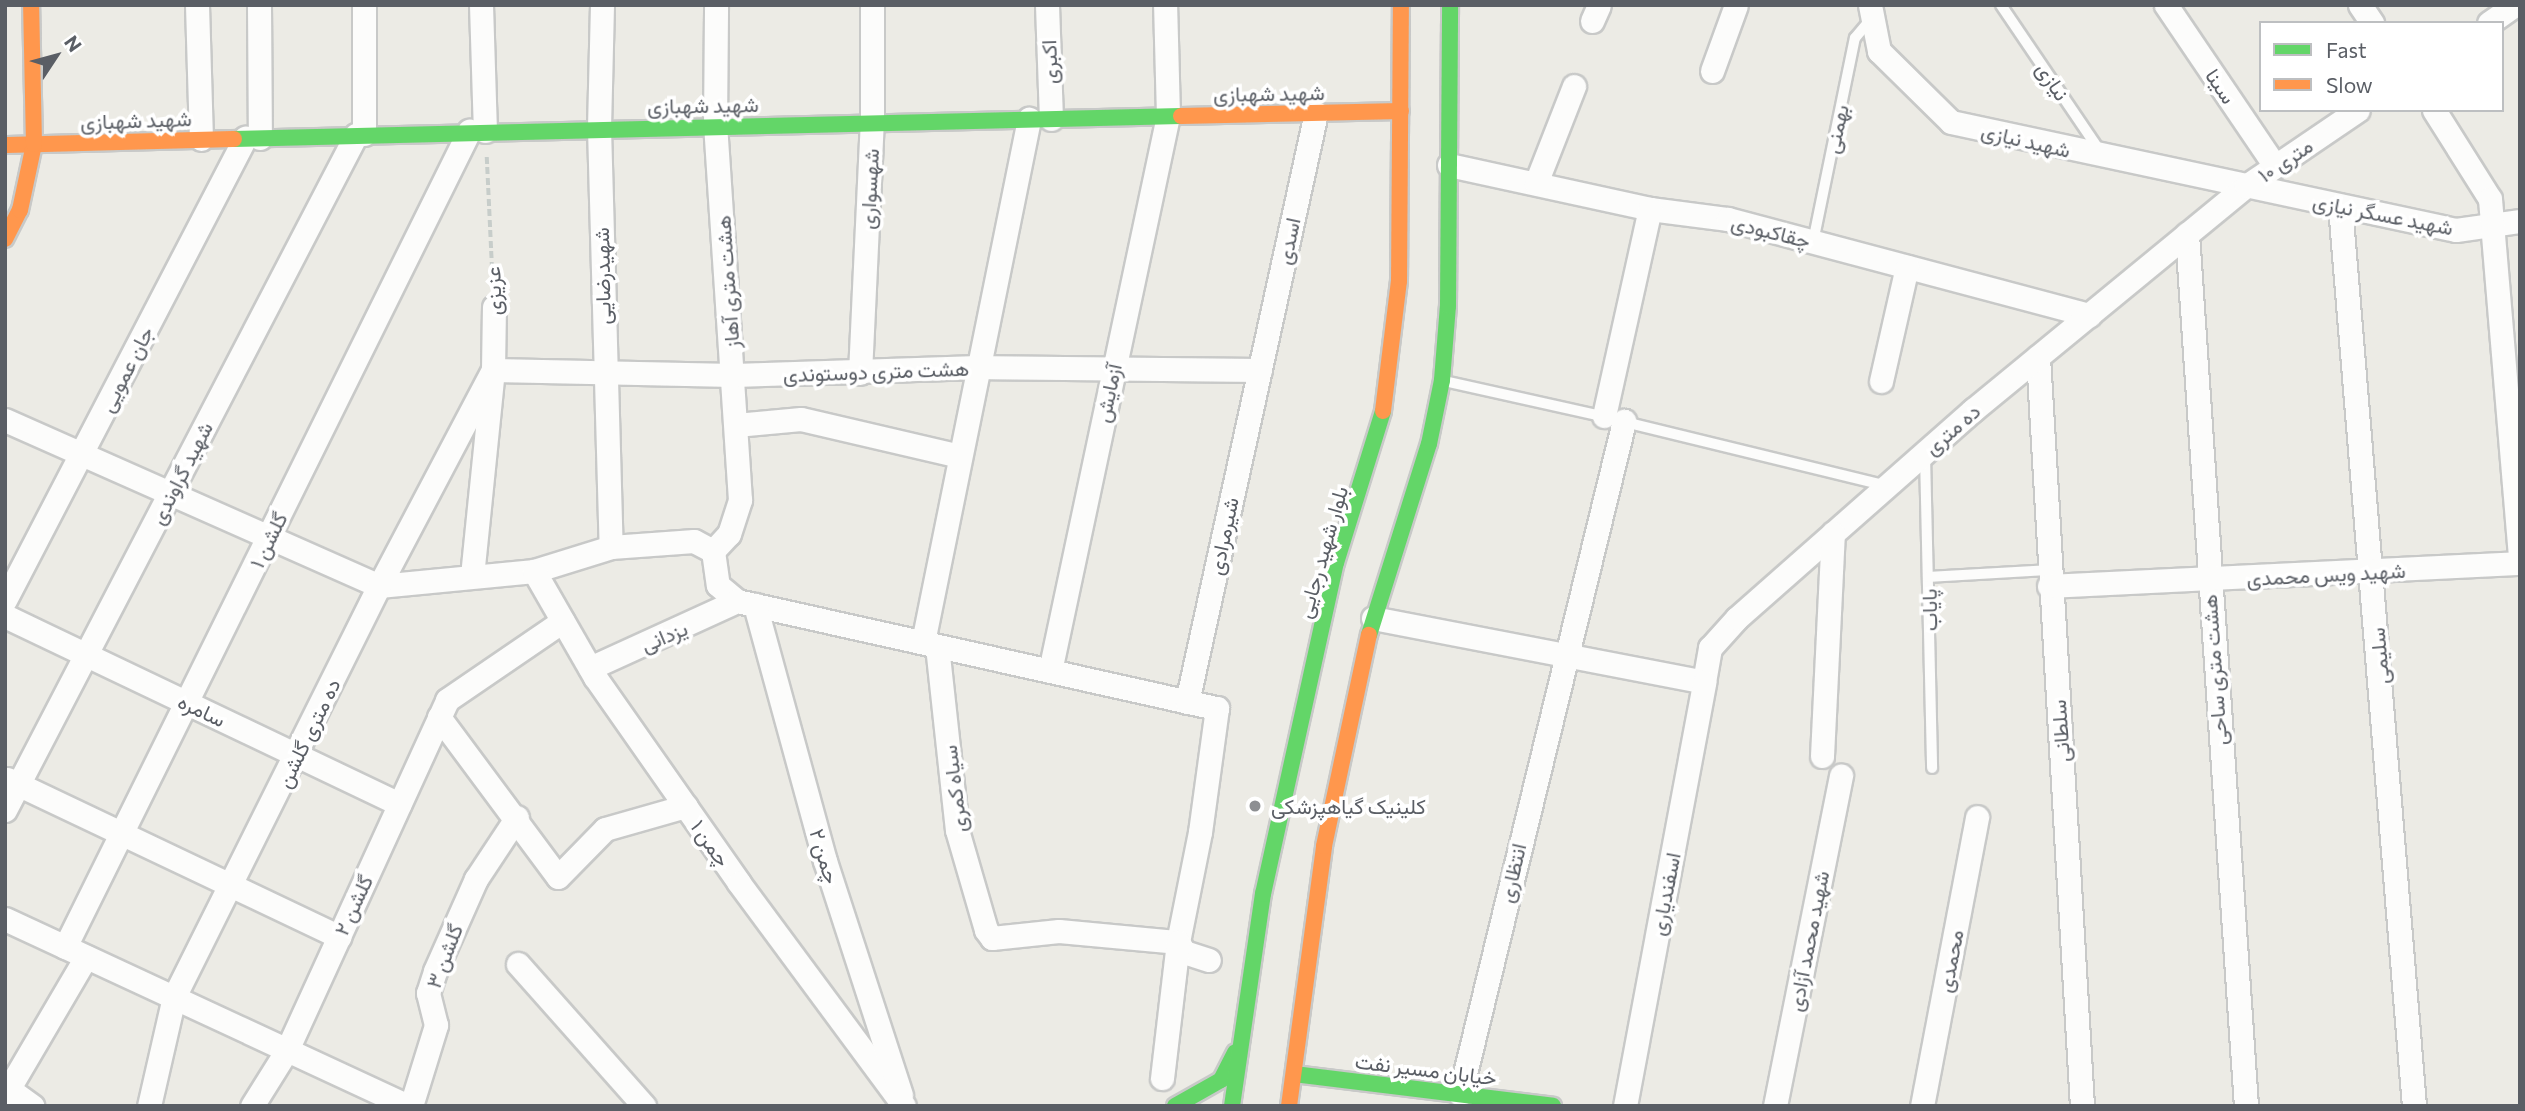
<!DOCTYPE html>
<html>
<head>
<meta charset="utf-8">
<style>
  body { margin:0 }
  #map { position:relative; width:2525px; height:1111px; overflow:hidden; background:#ecebe5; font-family:Commissioner,Vazirmatn,sans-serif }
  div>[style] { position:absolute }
  .path>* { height:3.5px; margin-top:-1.75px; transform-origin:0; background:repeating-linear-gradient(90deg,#c7cdca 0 7px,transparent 0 10.5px) }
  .roads { filter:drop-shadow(2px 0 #c8c9c8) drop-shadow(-2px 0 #c8c9c8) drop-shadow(0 2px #c8c9c8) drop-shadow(0 -2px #c8c9c8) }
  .lane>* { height:10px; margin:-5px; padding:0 5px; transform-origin:5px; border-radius:5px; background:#fcfcfb }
  .street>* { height:23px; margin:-11.5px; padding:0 11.5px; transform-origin:11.5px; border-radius:11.5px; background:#fcfcfb }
  .fast>* { height:16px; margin:-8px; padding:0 8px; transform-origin:8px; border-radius:8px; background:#63d668 }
  .slow>* { height:16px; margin:-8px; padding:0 8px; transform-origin:8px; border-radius:8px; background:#ff974d }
  .dots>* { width:19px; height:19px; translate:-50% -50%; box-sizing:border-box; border:4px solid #fff; border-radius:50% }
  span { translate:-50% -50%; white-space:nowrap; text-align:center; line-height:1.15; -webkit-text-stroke:7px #fff; paint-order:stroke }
  .street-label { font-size:21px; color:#5a5e65 }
  .poi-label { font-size:21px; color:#5a5e65 }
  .left { translate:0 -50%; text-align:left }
  .frame { position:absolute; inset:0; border:7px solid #5a5e65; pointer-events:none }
  .legend { position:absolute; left:2259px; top:21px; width:245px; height:91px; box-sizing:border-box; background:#fff; border:2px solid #bdbfc1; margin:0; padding:9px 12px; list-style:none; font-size:21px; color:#5a5e65 }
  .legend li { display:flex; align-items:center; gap:14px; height:35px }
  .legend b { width:35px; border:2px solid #bdbfc1 }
  .north { position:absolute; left:21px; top:21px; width:70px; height:70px; -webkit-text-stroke:5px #fff; paint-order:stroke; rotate:54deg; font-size:19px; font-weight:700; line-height:28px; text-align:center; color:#5a5e65 }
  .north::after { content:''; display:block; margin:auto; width:24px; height:32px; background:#5a5e65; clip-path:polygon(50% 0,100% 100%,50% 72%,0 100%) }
</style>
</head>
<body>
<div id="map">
  <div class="path">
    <i style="left:487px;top:157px;width:129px;rotate:87.3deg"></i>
  </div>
  <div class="roads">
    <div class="lane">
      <i style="left:2001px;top:5px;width:176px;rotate:55.9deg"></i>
      <i style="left:1813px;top:242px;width:208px;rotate:-78.4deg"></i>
      <i style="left:1855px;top:38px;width:23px;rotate:-50deg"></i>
      <i style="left:1444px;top:381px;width:166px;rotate:12.5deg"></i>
      <i style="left:1621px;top:421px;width:274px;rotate:13.7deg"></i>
      <i style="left:1925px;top:455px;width:313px;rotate:88.7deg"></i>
      <i style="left:1928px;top:577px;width:123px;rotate:-3.3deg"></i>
    </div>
    <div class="street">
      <i style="left:197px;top:5px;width:134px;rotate:88.3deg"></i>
      <i style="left:259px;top:5px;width:133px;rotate:89.6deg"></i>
      <i style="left:364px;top:5px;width:129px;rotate:90deg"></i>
      <i style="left:481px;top:5px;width:126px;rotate:88.2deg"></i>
      <i style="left:602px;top:5px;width:123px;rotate:91.4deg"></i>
      <i style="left:599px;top:128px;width:419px;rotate:88.4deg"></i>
      <i style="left:1047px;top:5px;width:114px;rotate:88deg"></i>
      <i style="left:1870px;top:5px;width:47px;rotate:78.9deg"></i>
      <i style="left:1879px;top:51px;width:101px;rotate:44.6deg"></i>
      <i style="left:1951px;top:122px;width:516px;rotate:12.07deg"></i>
      <i style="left:2456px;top:230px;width:65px;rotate:-8deg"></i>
      <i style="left:2166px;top:5px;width:194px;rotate:55.9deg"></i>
      <i style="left:2360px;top:5px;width:22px;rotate:56deg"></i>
      <i style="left:1592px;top:21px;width:17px;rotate:-66deg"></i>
      <i style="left:2489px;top:23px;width:32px;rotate:-35deg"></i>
      <i style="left:1712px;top:71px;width:70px;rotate:-70deg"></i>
      <i style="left:2434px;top:110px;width:105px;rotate:57.8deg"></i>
      <i style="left:2490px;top:199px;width:357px;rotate:85.2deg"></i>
      <i style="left:1449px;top:165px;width:206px;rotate:12.3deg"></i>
      <i style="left:1650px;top:209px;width:79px;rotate:7.3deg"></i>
      <i style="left:1728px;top:219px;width:374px;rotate:14.9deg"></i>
      <i style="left:1536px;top:183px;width:104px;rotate:-68.6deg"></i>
      <i style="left:2340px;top:206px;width:903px;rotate:85.3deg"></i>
      <i style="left:2187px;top:234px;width:874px;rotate:86.13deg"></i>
      <i style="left:2038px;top:357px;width:750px;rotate:86.64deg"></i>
      <i style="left:860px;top:373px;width:251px;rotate:-87.3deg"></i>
      <i style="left:872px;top:122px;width:117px;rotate:-90deg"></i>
      <i style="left:1881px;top:381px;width:117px;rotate:-77.2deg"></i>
      <i style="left:1604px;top:416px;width:212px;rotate:-77.5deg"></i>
      <i style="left:5px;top:420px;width:409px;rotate:23.9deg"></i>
      <i style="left:379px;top:586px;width:156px;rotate:-5.5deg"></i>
      <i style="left:534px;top:571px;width:81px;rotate:-17.3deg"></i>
      <i style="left:611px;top:547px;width:83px;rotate:-4.1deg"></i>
      <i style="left:694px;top:541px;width:21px;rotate:28deg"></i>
      <i style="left:713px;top:551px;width:34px;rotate:82deg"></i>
      <i style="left:718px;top:585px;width:25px;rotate:40deg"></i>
      <i style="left:737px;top:601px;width:492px;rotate:12.6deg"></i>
      <i style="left:1217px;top:708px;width:125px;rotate:97.8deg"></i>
      <i style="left:1200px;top:832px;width:112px;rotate:101.3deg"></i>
      <i style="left:1178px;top:942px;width:12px;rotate:59deg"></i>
      <i style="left:1184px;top:952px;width:26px;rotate:18deg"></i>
      <i style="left:736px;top:425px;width:65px;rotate:-5.3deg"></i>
      <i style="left:801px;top:419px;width:163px;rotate:13.1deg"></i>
      <i style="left:713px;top:551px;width:23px;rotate:-47deg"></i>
      <i style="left:729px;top:534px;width:36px;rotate:-72deg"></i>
      <i style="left:740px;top:500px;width:375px;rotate:-93.8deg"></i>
      <i style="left:715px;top:126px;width:121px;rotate:-89.5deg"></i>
      <i style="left:534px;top:571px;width:122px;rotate:60.1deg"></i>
      <i style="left:595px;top:677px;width:251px;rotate:55deg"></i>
      <i style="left:739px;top:883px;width:277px;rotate:53.5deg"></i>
      <i style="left:472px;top:576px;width:207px;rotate:-84.2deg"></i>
      <i style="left:493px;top:370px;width:63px;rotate:-89.1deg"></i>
      <i style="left:2049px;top:586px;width:472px;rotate:-2.8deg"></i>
      <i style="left:5px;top:600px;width:521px;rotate:-62.55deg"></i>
      <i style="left:755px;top:605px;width:265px;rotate:74.7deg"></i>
      <i style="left:825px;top:861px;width:246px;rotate:72deg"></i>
      <i style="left:5px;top:616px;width:437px;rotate:25.5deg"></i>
      <i style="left:1373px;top:618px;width:337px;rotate:10.9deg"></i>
      <i style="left:1704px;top:682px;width:35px;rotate:-80deg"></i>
      <i style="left:1710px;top:648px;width:40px;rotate:-48deg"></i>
      <i style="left:1737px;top:618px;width:315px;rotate:-41.4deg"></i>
      <i style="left:1973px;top:410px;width:353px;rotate:-39.4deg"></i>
      <i style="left:2246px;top:186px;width:135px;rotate:-34.2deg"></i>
      <i style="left:923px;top:642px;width:534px;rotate:-78.54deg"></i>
      <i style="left:937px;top:646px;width:185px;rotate:83.8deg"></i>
      <i style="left:957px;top:830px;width:104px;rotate:73.8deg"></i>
      <i style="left:986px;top:930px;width:10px;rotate:53deg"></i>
      <i style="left:992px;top:938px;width:67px;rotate:-6deg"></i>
      <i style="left:1059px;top:931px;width:120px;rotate:5.3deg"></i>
      <i style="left:1178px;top:942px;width:137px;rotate:96.7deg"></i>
      <i style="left:590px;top:668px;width:162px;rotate:-24.5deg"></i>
      <i style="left:1050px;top:671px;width:567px;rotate:-78deg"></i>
      <i style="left:1168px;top:116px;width:111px;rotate:-91.5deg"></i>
      <i style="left:1187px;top:702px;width:603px;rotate:-77.65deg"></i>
      <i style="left:439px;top:717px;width:199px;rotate:53.4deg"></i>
      <i style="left:558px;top:877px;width:67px;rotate:-45.6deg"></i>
      <i style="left:605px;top:829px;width:84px;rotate:-15.9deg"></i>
      <i style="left:1822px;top:756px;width:223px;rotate:-87.2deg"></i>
      <i style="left:7px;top:779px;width:368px;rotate:25.4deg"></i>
      <i style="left:5px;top:810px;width:761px;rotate:-62.53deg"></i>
      <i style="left:5px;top:919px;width:443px;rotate:24.9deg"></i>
      <i style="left:65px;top:947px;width:911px;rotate:-63.66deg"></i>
      <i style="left:518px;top:964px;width:190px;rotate:48.4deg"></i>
      <i style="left:9px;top:1089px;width:29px;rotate:36deg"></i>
      <i style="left:1460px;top:1094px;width:693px;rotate:-76.3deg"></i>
      <i style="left:5px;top:1095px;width:160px;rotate:-59.6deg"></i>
      <i style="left:149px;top:1106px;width:112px;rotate:-77.1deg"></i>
      <i style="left:174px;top:997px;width:459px;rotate:-63.5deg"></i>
      <i style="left:379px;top:586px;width:244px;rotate:-62.2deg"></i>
      <i style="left:493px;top:370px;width:241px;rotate:1.2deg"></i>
      <i style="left:734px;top:375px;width:244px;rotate:-1.9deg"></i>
      <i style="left:978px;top:367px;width:282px;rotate:0.6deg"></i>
      <i style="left:252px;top:1106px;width:66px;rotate:-58deg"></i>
      <i style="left:287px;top:1050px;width:385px;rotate:-65.4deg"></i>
      <i style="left:447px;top:700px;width:140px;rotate:-34.3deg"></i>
      <i style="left:411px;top:1106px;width:85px;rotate:-72.8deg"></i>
      <i style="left:436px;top:1025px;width:33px;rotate:-104deg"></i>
      <i style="left:428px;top:993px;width:23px;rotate:-72deg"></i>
      <i style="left:435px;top:971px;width:101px;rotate:-66deg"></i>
      <i style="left:476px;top:879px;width:74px;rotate:-56.5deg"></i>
      <i style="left:1625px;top:1106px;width:431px;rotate:-79.4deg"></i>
      <i style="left:1775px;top:1106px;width:337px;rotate:-78.7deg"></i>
      <i style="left:1922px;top:1106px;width:294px;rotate:-79.2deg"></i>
    </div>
    <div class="fast">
      <i style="left:234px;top:139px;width:947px;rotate:-1.39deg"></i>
      <i style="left:1369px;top:635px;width:200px;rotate:-72.6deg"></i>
      <i style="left:1429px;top:444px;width:65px;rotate:-78.5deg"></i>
      <i style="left:1442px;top:380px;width:74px;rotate:-85.4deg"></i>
      <i style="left:1448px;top:306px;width:301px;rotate:-89.6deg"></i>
      <i style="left:1294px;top:1074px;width:261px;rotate:7deg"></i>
      <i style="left:1175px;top:1106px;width:53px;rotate:-29.5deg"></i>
      <i style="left:1221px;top:1080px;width:31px;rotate:-63deg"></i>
      <i style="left:1232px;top:1106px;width:214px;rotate:-81.7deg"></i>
      <i style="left:1263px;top:894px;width:339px;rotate:-77.6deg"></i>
      <i style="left:1336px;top:563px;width:159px;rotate:-72.8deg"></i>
    </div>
    <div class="slow">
      <i style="left:1181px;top:116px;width:220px;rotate:-1.3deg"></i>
      <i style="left:5px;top:145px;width:229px;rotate:-1.5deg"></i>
      <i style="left:5px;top:239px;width:33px;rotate:-63deg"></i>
      <i style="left:20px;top:210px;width:67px;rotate:-78deg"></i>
      <i style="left:34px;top:144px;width:139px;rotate:-91.2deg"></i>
      <i style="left:1383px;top:411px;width:131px;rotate:-83deg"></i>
      <i style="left:1399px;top:281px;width:276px;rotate:-89.6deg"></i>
      <i style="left:1289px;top:1106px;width:262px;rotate:-82.3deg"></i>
      <i style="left:1324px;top:846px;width:216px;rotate:-78deg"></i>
    </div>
  </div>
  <div class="dots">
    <i style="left:1255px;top:806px;background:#8d8f92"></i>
  </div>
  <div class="street-label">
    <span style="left:1049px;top:62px;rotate:-92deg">اکبری</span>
    <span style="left:2053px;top:81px;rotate:56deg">نیازی</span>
    <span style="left:2221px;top:86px;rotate:56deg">سینا</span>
    <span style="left:1269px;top:93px;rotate:-1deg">شهید شهبازی</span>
    <span style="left:703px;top:105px;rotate:-1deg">شهید شهبازی</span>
    <span style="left:136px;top:120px;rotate:-2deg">شهید شهبازی</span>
    <span style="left:1836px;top:129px;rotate:-78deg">بهمنی</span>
    <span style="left:2026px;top:140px;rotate:13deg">شهید نیازی</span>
    <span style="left:2285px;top:160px;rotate:-34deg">۱۰ متری</span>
    <span style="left:869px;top:189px;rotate:-87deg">شهسواری</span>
    <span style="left:2383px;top:214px;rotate:11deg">شهید عسگر نیازی</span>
    <span style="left:1771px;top:231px;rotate:14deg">چقاکبودی</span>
    <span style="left:1288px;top:241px;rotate:-78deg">اسدی</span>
    <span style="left:602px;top:276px;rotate:-91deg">شهیدرضایی</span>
    <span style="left:727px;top:282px;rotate:-94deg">هشت متری آهاز</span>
    <span style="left:493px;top:291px;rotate:-92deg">عزیزی</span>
    <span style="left:126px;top:369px;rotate:-63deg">جان عمویی</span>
    <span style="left:876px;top:371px;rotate:-2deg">هشت متری دوستوندی</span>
    <span style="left:1108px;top:393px;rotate:-78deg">آزمایش</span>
    <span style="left:1952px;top:429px;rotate:-41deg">ده متری</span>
    <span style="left:181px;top:473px;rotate:-63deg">شهید گراوندی</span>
    <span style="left:1223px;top:536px;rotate:-78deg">شیرمرادی</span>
    <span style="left:268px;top:540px;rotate:-64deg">گلشن ۱</span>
    <span style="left:1322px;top:552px;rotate:-74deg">بلوار شهید رجایی</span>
    <span style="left:2326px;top:574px;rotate:-3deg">شهید ویس محمدی</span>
    <span style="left:1929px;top:610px;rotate:-91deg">پایاب</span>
    <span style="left:664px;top:636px;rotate:-23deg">یزدانی</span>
    <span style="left:2379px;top:656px;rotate:-95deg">سلیمی</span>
    <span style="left:2214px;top:670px;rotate:-94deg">هشت متری ساحی</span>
    <span style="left:202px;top:710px;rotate:25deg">سامره</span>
    <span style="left:2060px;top:731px;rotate:-94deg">سلطانی</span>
    <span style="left:308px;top:733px;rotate:-64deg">ده متری گلشن</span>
    <span style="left:954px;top:789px;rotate:-97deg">سیاه کمری</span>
    <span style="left:711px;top:843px;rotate:55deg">چمن ۱</span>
    <span style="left:825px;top:856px;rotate:73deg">چمن ۲</span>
    <span style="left:1512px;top:873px;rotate:-77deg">انتظاری</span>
    <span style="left:1665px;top:894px;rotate:-79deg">اسفندیاری</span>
    <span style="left:353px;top:905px;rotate:-65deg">گلشن ۲</span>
    <span style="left:1808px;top:941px;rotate:-79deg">شهید محمد آزادی</span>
    <span style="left:444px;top:956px;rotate:-69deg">گلشن ۳</span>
    <span style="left:1950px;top:961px;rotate:-79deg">محمدی</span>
    <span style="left:1426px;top:1069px;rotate:7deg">خیابان مسیر نفت</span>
  </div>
  <div class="poi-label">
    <span class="left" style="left:1271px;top:806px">کلینیک گیاهپزشکی</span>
  </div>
  <div class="frame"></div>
  <ul class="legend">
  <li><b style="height:9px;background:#63d668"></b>Fast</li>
  <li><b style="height:9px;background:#ff974d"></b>Slow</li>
  </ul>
  <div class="north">N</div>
</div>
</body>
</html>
